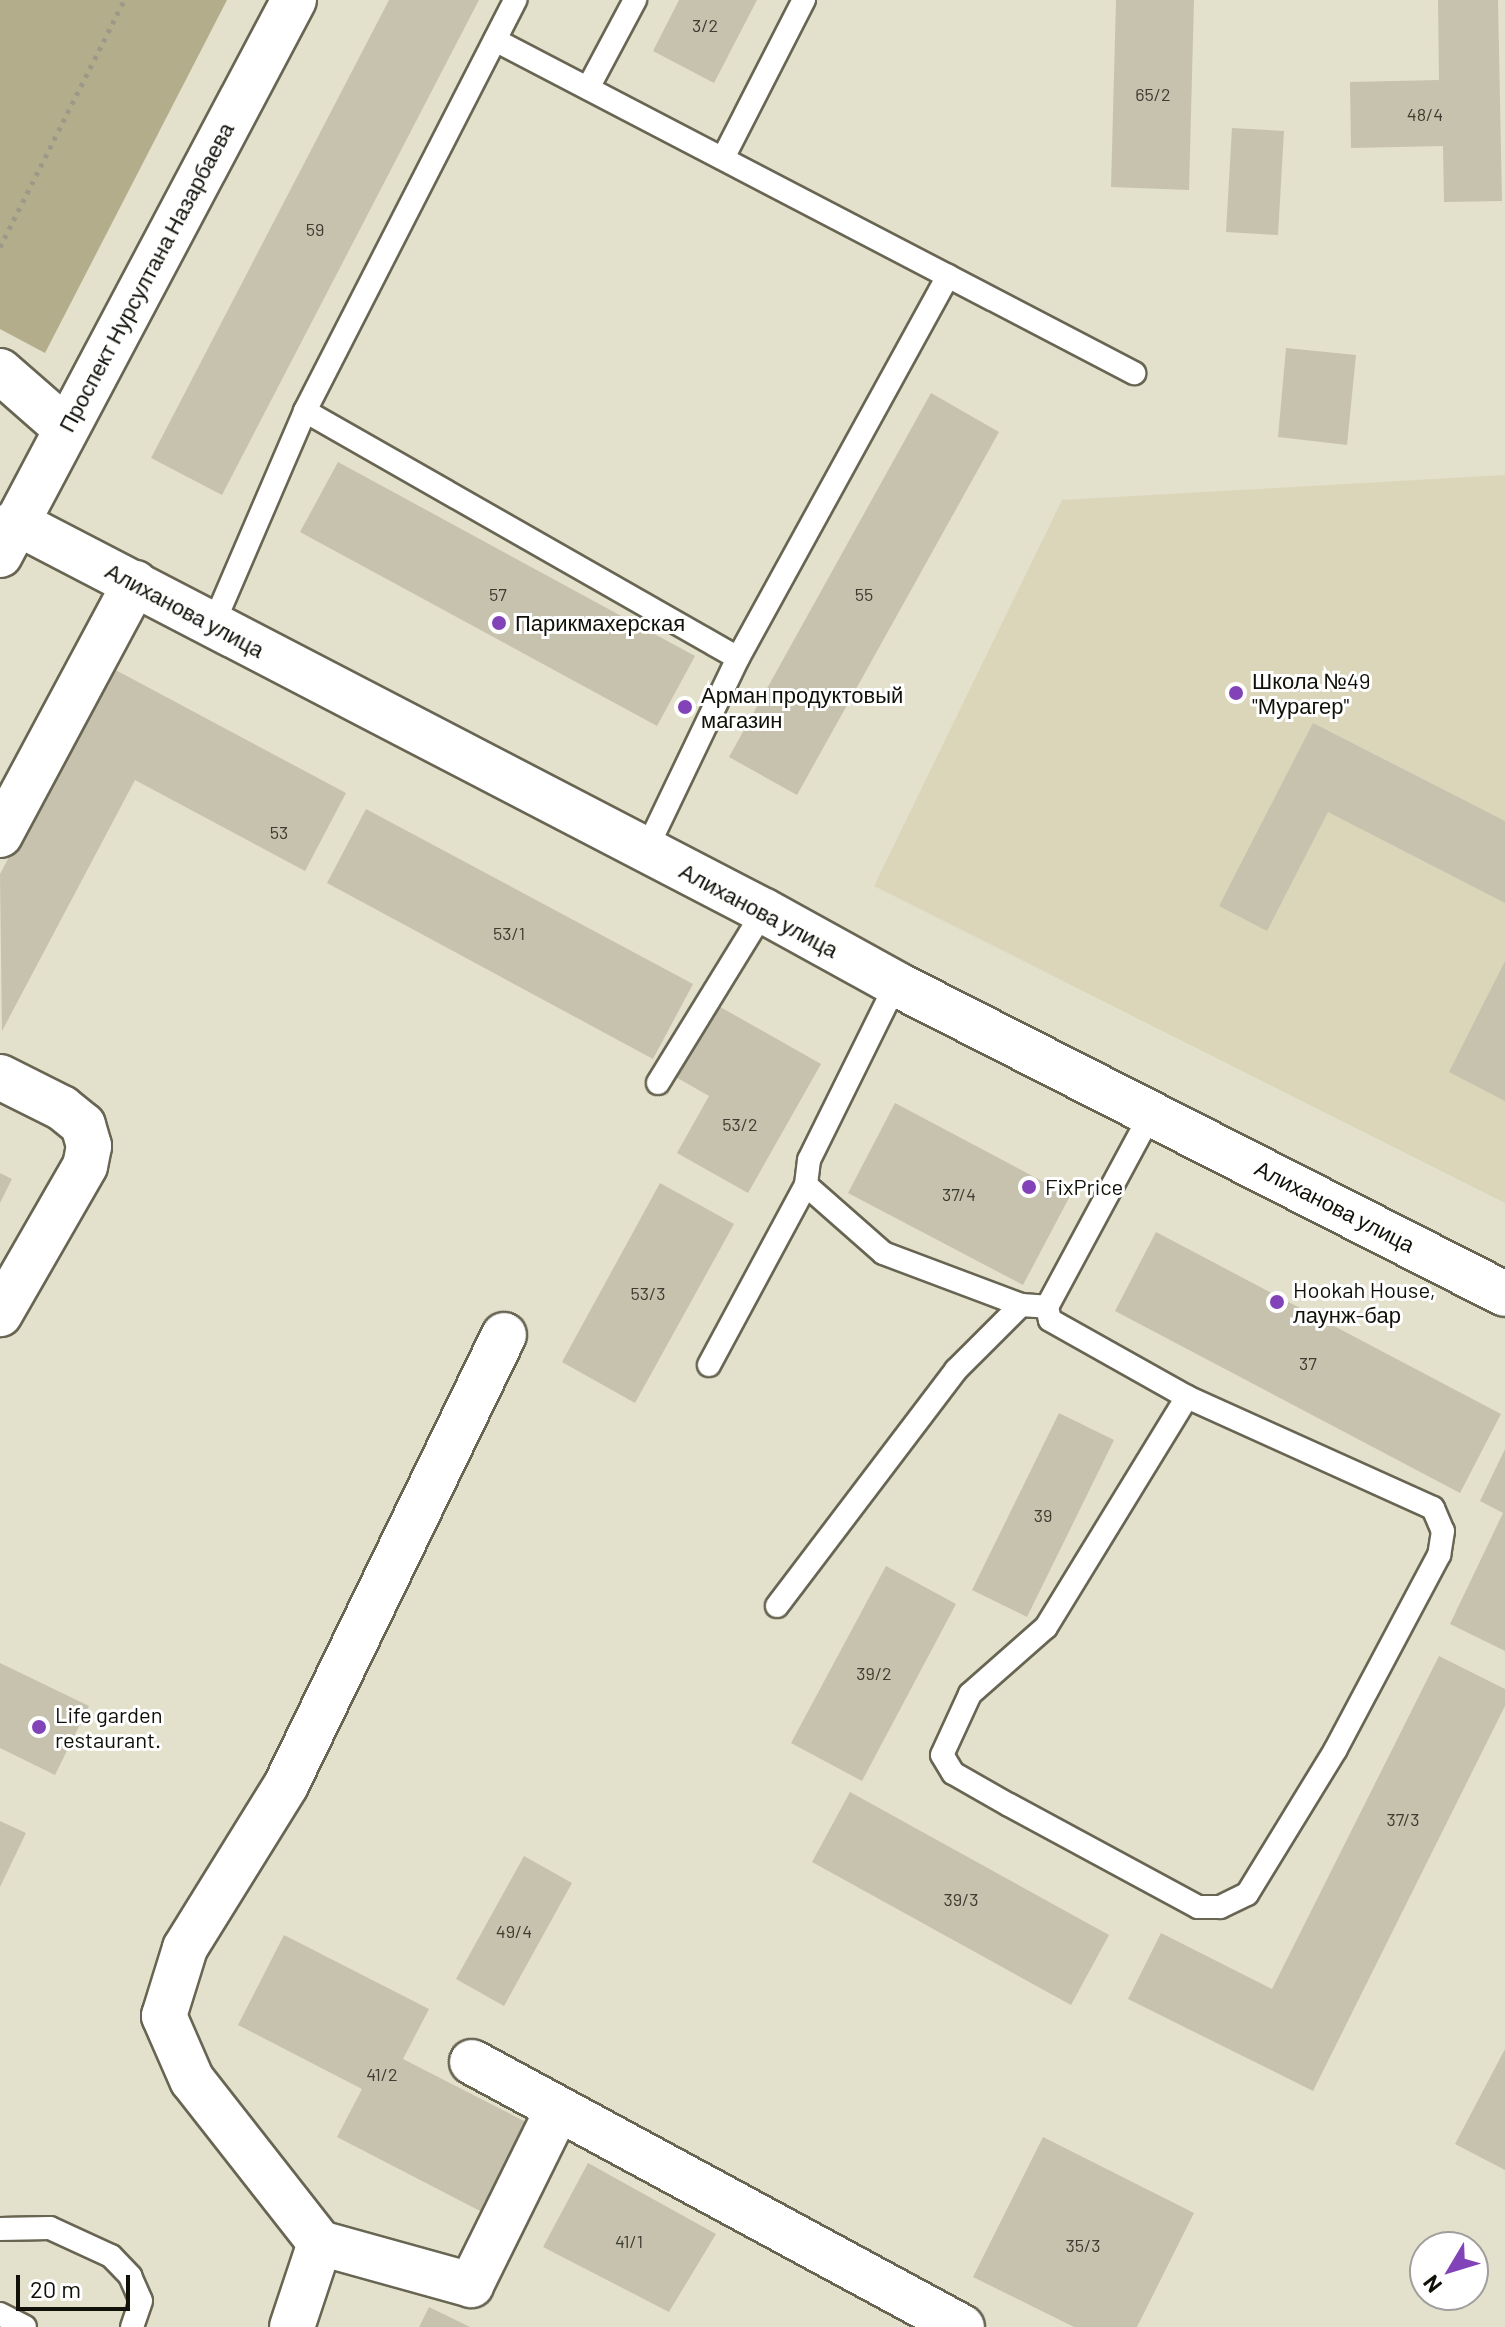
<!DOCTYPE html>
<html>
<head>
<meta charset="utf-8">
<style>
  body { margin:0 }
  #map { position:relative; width:1505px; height:2327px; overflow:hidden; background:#e3e0cb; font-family:Barlow,sans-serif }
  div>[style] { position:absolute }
  .built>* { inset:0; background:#dbd6ba }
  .green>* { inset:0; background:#b3ad8b }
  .building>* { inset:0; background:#c6c2ae }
  .path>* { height:5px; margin-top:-2.5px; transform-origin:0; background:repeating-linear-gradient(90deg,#9c9989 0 4px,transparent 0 10px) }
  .roads { filter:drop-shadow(2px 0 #686553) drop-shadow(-2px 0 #686553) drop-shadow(0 2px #686553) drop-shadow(0 -2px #686553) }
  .lane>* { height:22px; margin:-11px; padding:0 11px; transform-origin:11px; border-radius:11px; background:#fff }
  .street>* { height:44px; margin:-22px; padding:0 22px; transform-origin:22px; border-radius:22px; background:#fff }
  .secondary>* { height:44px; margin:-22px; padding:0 22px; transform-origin:22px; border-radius:22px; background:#fff }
  .dots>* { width:22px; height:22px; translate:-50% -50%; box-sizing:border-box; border:4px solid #fff; border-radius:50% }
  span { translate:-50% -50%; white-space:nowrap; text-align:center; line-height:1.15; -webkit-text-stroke:6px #fff; paint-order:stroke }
  .number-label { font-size:18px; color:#3e3c32 }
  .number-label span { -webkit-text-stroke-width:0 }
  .street-label { font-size:22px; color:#111009 }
  .poi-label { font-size:22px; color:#111009 }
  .left { translate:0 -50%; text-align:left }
  .north { position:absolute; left:1409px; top:2231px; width:80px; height:80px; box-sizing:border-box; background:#fff; border:2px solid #a09f9d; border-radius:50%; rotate:232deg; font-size:22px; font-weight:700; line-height:32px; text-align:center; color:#111009 }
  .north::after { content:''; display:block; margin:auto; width:28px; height:36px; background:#8243b8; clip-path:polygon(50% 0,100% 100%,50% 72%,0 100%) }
  .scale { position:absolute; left:16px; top:2275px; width:114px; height:36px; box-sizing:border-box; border:4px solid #111009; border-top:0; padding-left:10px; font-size:24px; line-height:28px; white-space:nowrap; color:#111009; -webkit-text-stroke:6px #fff; paint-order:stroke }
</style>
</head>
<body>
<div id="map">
  <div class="built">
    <i style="clip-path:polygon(1505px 475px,1505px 1203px,874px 886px,1062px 500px)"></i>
  </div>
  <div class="green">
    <i style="clip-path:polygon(0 0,227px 0,45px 353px,0 329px)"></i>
  </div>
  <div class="building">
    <i style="clip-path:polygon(389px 0,479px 0,222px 495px,151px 458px)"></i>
    <i style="clip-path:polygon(679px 0,757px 0,714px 83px,653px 51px)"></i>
    <i style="clip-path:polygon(1116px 0,1194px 0,1189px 190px,1111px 187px)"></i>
    <i style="clip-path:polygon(1438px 0,1498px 0,1502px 201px,1444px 202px,1443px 146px,1351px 148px,1350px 82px,1439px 80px)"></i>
    <i style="clip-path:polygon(1232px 128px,1284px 131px,1278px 235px,1226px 232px)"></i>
    <i style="clip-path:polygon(1286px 348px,1356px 355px,1347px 445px,1278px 437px)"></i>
    <i style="clip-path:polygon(931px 393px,999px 432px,797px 795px,729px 757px)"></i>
    <i style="clip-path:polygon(338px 462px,695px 656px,657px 726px,300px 532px)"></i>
    <i style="clip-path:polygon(110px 667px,346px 793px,305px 871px,135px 780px,2px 1031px,0 874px)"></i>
    <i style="clip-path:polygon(1313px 723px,1505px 821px,1505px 903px,1328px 812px,1267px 931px,1219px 906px)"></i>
    <i style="clip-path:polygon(366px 809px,693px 984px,653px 1059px,327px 883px)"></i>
    <i style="clip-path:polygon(1505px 961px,1505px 1101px,1449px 1072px)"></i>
    <i style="clip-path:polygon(715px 1004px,821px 1064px,748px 1193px,677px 1153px,709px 1096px,674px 1076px)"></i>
    <i style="clip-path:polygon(895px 1103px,1070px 1196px,1023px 1285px,848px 1193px)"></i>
    <i style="clip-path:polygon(0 1173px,12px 1179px,0 1203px)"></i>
    <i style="clip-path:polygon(660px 1183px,734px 1224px,635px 1403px,562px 1362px)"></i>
    <i style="clip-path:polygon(1156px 1232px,1501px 1414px,1460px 1493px,1115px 1311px)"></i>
    <i style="clip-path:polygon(1059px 1413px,1114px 1440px,1027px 1617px,972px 1590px)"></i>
    <i style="clip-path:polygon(1505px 1449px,1505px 1651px,1450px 1624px,1503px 1513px,1480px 1501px)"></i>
    <i style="clip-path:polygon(886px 1566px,956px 1604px,862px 1781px,791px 1743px)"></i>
    <i style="clip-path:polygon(1439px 1656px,1505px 1689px,1505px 1706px,1313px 2091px,1128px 1999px,1161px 1933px,1272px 1989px)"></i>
    <i style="clip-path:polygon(0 1663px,89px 1706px,55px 1775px,0 1748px)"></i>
    <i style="clip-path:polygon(850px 1792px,1109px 1935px,1071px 2005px,812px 1862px)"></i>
    <i style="clip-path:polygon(0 1821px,26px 1833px,0 1887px)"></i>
    <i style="clip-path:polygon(524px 1856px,572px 1883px,504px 2006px,456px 1979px)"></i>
    <i style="clip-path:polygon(284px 1935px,429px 2009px,403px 2059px,530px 2124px,484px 2213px,337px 2137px,362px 2089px,238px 2025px)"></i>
    <i style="clip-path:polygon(1505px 2049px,1505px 2170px,1455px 2144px)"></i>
    <i style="clip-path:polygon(1043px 2137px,1194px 2213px,1137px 2327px,1074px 2327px,973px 2277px)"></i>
    <i style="clip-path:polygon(588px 2163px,716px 2234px,669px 2312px,543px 2247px)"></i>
    <i style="clip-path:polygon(429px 2307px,470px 2327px,419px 2327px)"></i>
  </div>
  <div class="path">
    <i style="left:0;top:247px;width:276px;rotate:-63.3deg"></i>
  </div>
  <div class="roads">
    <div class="lane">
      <i style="left:495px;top:40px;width:721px;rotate:27.53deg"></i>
      <i style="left:588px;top:88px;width:100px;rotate:-61.9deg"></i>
      <i style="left:723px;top:158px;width:178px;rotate:-62.9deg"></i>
      <i style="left:305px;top:411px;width:498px;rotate:29.7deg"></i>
      <i style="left:738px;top:658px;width:436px;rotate:-61.2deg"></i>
      <i style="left:213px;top:625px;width:233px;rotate:-66.7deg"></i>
      <i style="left:305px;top:411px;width:462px;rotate:-62.9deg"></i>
      <i style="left:646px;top:850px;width:213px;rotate:-64.4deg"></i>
      <i style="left:896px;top:984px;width:196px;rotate:116.3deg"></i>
      <i style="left:809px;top:1160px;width:25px;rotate:97deg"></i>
      <i style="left:806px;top:1185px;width:103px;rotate:41.4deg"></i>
      <i style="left:883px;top:1253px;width:147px;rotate:20.6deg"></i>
      <i style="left:1021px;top:1305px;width:26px;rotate:4deg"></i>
      <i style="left:658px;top:1083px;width:202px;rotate:-58.4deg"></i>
      <i style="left:1152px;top:1112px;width:221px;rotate:118.3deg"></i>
      <i style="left:1047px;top:1307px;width:13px;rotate:77deg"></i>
      <i style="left:1050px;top:1320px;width:157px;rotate:29.3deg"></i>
      <i style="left:1187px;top:1397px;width:270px;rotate:24.3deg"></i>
      <i style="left:1433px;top:1508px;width:25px;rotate:67deg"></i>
      <i style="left:1443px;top:1531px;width:24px;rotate:99deg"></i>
      <i style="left:1439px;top:1555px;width:220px;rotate:118deg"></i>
      <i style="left:1336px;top:1749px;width:170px;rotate:121.5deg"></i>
      <i style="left:1247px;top:1894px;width:30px;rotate:154deg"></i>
      <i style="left:1220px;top:1907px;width:22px;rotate:180deg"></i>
      <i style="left:1198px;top:1907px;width:215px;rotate:-151.6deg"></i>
      <i style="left:1009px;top:1805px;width:64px;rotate:-150.3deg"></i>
      <i style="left:953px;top:1773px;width:21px;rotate:-121deg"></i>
      <i style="left:942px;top:1755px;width:67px;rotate:-65.3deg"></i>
      <i style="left:970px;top:1694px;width:101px;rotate:-41.4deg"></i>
      <i style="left:1046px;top:1627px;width:270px;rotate:-58.5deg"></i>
      <i style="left:709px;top:1365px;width:204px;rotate:-61.7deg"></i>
      <i style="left:777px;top:1606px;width:296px;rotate:-52.8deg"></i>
      <i style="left:956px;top:1370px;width:92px;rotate:-45deg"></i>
      <i style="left:0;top:2229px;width:50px;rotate:-1.1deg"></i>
      <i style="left:50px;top:2228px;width:67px;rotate:24.7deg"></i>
      <i style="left:111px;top:2256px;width:28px;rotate:46deg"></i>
      <i style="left:130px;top:2276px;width:27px;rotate:66deg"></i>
      <i style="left:141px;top:2301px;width:28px;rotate:109deg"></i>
      <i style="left:0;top:2314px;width:28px;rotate:27deg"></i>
    </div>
    <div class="street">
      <i style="left:0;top:835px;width:286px;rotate:-61.8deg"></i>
      <i style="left:0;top:1077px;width:69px;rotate:26.6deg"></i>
      <i style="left:62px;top:1108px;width:27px;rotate:39deg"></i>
      <i style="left:83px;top:1125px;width:22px;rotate:74deg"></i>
      <i style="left:89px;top:1146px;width:20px;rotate:101deg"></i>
      <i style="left:85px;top:1166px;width:171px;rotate:119.9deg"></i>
      <i style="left:472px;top:2062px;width:557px;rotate:28.41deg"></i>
      <i style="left:320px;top:2243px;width:207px;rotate:-128.1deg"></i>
      <i style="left:192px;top:2080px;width:70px;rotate:-113.6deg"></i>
      <i style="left:164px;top:2016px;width:71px;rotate:-72.8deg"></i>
      <i style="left:185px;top:1948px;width:192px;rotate:-58.2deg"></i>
      <i style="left:286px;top:1785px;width:500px;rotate:-64.15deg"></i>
      <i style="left:292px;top:2327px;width:89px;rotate:-71.6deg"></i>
      <i style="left:320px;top:2243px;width:157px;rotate:15.5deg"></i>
      <i style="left:471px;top:2285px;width:196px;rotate:-63.7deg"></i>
    </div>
    <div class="secondary">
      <i style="left:0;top:371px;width:86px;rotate:41.2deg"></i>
      <i style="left:15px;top:522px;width:844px;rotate:27.45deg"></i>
      <i style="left:764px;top:911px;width:151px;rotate:28.9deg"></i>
      <i style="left:896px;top:984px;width:683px;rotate:26.98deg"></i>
      <i style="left:0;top:555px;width:628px;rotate:-62.09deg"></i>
    </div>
  </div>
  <div class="dots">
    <i style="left:499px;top:623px;background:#8243b8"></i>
    <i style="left:1236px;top:693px;background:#8243b8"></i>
    <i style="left:685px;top:707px;background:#8243b8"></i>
    <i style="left:1029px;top:1187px;background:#8243b8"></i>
    <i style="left:1277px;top:1302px;background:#8243b8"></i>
    <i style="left:39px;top:1727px;background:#8243b8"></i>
  </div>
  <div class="number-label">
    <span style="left:705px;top:25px">3/2</span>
    <span style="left:1153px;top:94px">65/2</span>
    <span style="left:1425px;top:114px">48/4</span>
    <span style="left:315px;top:229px">59</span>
    <span style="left:498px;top:594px">57</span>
    <span style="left:864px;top:594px">55</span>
    <span style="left:279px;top:832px">53</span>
    <span style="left:509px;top:933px">53/1</span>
    <span style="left:740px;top:1124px">53/2</span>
    <span style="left:959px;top:1194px">37/4</span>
    <span style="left:648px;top:1293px">53/3</span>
    <span style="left:1308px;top:1363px">37</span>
    <span style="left:1043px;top:1515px">39</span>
    <span style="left:874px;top:1673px">39/2</span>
    <span style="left:1403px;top:1819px">37/3</span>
    <span style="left:961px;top:1899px">39/3</span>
    <span style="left:514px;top:1931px">49/4</span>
    <span style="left:382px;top:2074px">41/2</span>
    <span style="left:629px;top:2241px">41/1</span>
    <span style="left:1083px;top:2245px">35/3</span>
  </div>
  <div class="street-label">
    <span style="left:146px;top:277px;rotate:-62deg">Проспект Нурсултана Назарбаева</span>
    <span style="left:185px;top:610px;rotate:28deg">Алиханова улица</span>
    <span style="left:759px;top:910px;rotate:28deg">Алиханова улица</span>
    <span style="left:1335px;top:1206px;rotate:27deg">Алиханова улица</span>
  </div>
  <div class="poi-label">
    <span class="left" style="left:515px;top:623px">Парикмахерская</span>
    <span class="left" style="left:1252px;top:693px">Школа №49<br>"Мурагер"</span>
    <span class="left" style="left:701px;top:707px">Арман продуктовый<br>магазин</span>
    <span class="left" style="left:1045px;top:1187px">FixPrice</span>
    <span class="left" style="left:1293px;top:1302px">Hookah House,<br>лаунж-бар</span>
    <span class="left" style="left:55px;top:1727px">Life garden<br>restaurant.</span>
  </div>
  <div class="north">N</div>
  <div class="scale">20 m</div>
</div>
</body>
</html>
